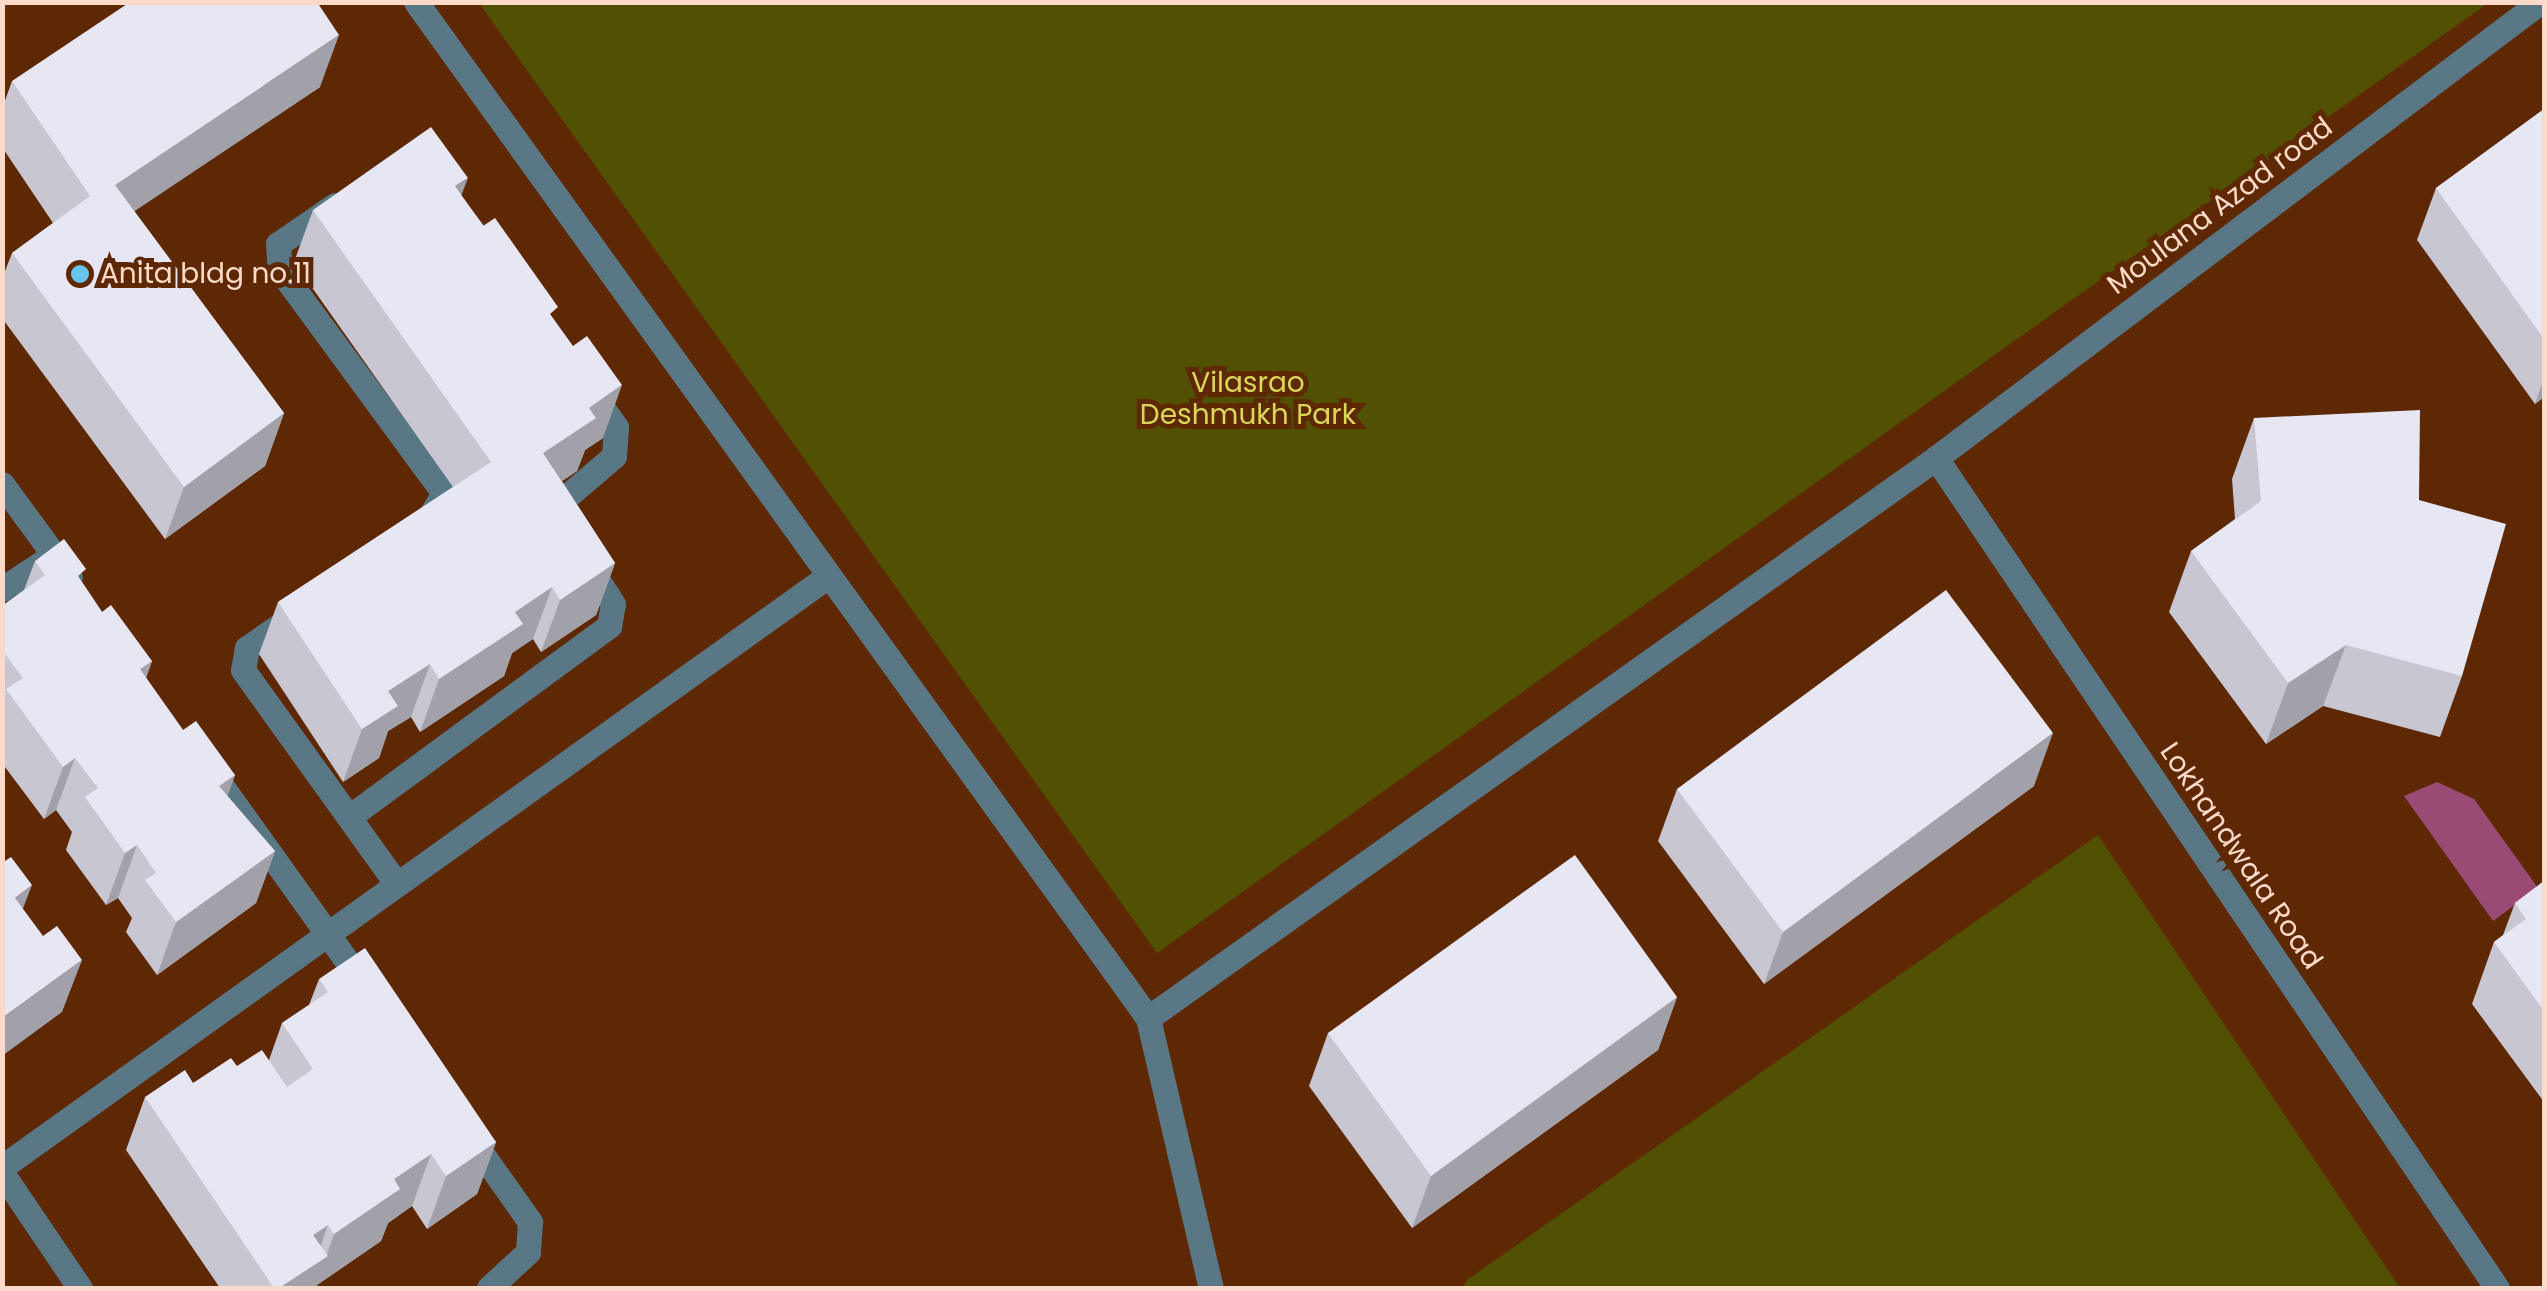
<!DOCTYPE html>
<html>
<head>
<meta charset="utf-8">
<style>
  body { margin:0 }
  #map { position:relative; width:2547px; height:1291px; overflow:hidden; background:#5d2803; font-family:Poppins,sans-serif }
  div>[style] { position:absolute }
  .green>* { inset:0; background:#515003 }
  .water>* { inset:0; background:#9a4b75 }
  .minor>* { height:25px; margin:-12.5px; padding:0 12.5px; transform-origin:12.5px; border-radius:12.5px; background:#597785 }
  .wall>* { inset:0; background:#c7c6d1 }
  .shaded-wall>* { inset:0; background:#a2a1aa }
  .building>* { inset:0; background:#e7e6f3 }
  .dots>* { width:28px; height:28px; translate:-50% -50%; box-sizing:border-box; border:5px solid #5d2803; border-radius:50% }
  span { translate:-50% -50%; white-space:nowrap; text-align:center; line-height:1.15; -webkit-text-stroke:10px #5d2803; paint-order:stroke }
  .street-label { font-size:28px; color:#fcdac9 }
  .poi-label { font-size:28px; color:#fcdac9 }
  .left { translate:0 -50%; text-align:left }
  .park-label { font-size:28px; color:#d8d759 }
  .frame { position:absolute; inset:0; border:5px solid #fcdac9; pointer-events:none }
</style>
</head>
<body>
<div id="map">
  <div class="green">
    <i style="clip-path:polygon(479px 3px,2488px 3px,1157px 953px)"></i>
    <i style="clip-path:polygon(2098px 835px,2400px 1288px,1463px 1288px,1467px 1280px)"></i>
  </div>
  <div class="water">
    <i style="clip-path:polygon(2437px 782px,2474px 799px,2538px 888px,2493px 921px,2404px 796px)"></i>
  </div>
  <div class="minor">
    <i style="left:416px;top:2px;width:1252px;rotate:54.23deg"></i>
    <i style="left:1148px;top:1018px;width:967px;rotate:-35.4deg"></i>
    <i style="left:1936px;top:458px;width:757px;rotate:-37.05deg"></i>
    <i style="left:335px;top:205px;width:69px;rotate:145.6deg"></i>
    <i style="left:278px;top:244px;width:26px;rotate:86deg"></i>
    <i style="left:280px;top:270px;width:277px;rotate:53.7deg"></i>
    <i style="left:444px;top:493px;width:33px;rotate:121deg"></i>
    <i style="left:1936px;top:458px;width:1002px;rotate:55.95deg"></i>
    <i style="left:2px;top:484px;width:115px;rotate:53.8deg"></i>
    <i style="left:562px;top:523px;width:20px;rotate:-99deg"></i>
    <i style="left:559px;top:503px;width:72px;rotate:-40.5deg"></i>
    <i style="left:614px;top:456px;width:29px;rotate:-86deg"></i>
    <i style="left:616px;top:427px;width:43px;rotate:-125.5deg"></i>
    <i style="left:2px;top:589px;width:62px;rotate:-33.2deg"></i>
    <i style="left:292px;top:617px;width:55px;rotate:145.4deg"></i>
    <i style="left:247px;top:648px;width:22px;rotate:100deg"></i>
    <i style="left:243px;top:670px;width:262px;rotate:54.3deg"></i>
    <i style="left:208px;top:767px;width:269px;rotate:54.4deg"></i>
    <i style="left:349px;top:817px;width:323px;rotate:-36.3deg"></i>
    <i style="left:609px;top:626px;width:22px;rotate:-80deg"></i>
    <i style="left:613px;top:604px;width:46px;rotate:-122.7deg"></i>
    <i style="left:1148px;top:1018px;width:277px;rotate:76.9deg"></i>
    <i style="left:468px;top:1134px;width:108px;rotate:54.8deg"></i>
    <i style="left:530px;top:1222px;width:30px;rotate:94deg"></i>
    <i style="left:528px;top:1252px;width:53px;rotate:137.3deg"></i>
    <i style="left:2px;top:1167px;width:1016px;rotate:-35.58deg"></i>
    <i style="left:2px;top:1173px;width:139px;rotate:55.9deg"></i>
  </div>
  <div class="wall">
    <i style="clip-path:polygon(12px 81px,320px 87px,134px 211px,284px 413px,265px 466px,165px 539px,2px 318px,2px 279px,12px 253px,53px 223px,2px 147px,2px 109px)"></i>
    <i style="clip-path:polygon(2544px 109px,2544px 397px,2535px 404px,2417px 240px,2436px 188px)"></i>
    <i style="clip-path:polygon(461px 195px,554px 320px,603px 438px,585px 450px,577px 471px,562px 481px,615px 563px,596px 615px,541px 652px,533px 639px,512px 653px,504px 676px,420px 732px,411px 717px,388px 731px,379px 758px,343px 782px,259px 654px,278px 602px,453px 487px,294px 262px,313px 210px)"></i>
    <i style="clip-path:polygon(2254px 418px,2419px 500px,2462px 676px,2440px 737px,2323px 706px,2266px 744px,2169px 612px,2191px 551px,2235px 519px,2232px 479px)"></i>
    <i style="clip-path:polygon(35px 561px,82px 582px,102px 612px,152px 661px,146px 678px,183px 730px,235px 775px,227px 796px,275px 851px,256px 903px,157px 975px,126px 932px,132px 918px,118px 898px,106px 905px,66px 850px,72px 832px,56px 810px,44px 819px,2px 763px,2px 606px,24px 590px)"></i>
    <i style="clip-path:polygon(2034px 786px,1764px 984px,1658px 841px,1677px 789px)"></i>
    <i style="clip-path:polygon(2544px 881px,2544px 1102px,2472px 1004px,2494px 942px,2503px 935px,2515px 903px)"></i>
    <i style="clip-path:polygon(319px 979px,496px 1142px,477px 1194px,427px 1229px,412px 1206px,388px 1223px,381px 1241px,317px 1285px,316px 1288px,220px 1288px,126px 1150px,145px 1097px,193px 1083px,237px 1066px,269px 1060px,282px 1023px,309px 1005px)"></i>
    <i style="clip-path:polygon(1677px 997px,1658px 1050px,1412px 1228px,1309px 1086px,1328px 1033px)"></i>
  </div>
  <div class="shaded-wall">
    <i style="clip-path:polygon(339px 35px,320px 87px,96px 237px,115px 185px)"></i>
    <i style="clip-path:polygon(468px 178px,448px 230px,455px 186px)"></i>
    <i style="clip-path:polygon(2544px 378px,2544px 397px,2535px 404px)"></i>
    <i style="clip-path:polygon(622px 385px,603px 438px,585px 450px,577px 471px,524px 506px,543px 453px,589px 408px)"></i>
    <i style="clip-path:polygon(284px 413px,265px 466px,165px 539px,184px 487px)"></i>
    <i style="clip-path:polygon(615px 563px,596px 615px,541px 652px,560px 600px)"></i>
    <i style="clip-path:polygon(552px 587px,533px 639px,512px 653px,504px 676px,420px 732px,439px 679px,515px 612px)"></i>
    <i style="clip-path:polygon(2346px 645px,2323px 706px,2266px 744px,2288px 683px)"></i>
    <i style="clip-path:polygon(152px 661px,133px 713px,140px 669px)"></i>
    <i style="clip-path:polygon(430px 664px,411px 717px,388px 731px,379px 758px,343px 782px,362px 729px,388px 691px)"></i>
    <i style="clip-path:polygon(2053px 733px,2034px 786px,1764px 984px,1783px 932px)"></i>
    <i style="clip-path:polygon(75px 758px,56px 810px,44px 819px,63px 767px)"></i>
    <i style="clip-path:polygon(235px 775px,216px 828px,219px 786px)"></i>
    <i style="clip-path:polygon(137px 845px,118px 898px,106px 905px,125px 853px)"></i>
    <i style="clip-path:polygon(275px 851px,256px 903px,157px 975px,176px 922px)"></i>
    <i style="clip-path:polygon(32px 885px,12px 937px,15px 898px)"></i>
    <i style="clip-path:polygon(82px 960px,62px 1012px,2px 1056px,2px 1018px)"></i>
    <i style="clip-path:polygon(1677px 997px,1658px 1050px,1412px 1228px,1431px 1176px)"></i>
    <i style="clip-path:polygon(496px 1142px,477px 1194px,427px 1229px,446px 1176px)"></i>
    <i style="clip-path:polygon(431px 1154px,412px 1206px,388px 1223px,381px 1241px,317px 1285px,316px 1288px,279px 1288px,313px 1235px,328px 1225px,314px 1265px,326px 1257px,334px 1234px,394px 1179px)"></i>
  </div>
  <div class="building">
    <i style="clip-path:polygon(130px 2px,317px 2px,339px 35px,115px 185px,284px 413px,184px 487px,12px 253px,90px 196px,12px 81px)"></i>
    <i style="clip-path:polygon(2544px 109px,2544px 339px,2436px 188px)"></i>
    <i style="clip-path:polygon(431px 127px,468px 178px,455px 186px,483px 226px,495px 218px,558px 307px,550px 314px,573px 346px,587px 336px,622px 385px,589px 408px,596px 418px,543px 453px,615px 563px,560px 600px,552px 587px,515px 612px,523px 624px,439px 679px,430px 664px,388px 691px,398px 706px,362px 729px,278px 602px,491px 462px,313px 210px)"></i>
    <i style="clip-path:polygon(2420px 410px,2419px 500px,2506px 524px,2462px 676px,2346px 645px,2288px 683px,2191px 551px,2261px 501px,2254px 418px)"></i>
    <i style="clip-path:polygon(64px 539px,86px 569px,78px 576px,102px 612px,111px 605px,152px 661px,140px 669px,183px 730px,196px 721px,235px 775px,219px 786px,275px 851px,176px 922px,145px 880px,156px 873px,137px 845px,125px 853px,85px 797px,98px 788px,75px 758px,63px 767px,6px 689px,23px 678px,2px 650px,2px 606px,45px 575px,35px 561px)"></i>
    <i style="clip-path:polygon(1946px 590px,2053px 733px,1783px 932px,1677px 789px)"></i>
    <i style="clip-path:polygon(1575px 855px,1677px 997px,1431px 1176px,1328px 1033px)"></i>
    <i style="clip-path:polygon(11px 857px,32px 885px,15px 898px,43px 936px,57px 926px,82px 960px,2px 1018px,2px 863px)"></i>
    <i style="clip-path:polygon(2544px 881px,2544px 1011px,2494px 942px,2526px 919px,2515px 903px)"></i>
    <i style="clip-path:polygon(365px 948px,496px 1142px,446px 1176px,431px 1154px,394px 1179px,400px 1189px,334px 1234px,328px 1225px,313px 1235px,328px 1256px,279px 1288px,274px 1288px,145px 1097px,185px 1070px,193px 1083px,231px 1058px,237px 1066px,262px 1050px,287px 1087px,313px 1069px,282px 1023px,328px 992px,319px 979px)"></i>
  </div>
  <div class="dots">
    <i style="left:80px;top:274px;background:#65c5ee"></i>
  </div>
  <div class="street-label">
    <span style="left:2220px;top:206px;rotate:-37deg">Moulana Azad road</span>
    <span style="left:2241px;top:856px;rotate:56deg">Lokhandwala Road</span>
  </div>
  <div class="poi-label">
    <span class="left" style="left:100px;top:274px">Anita bldg no.11</span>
  </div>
  <div class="park-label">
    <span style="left:1248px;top:399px">Vilasrao<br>Deshmukh Park</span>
  </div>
  <div class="frame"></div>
</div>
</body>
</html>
